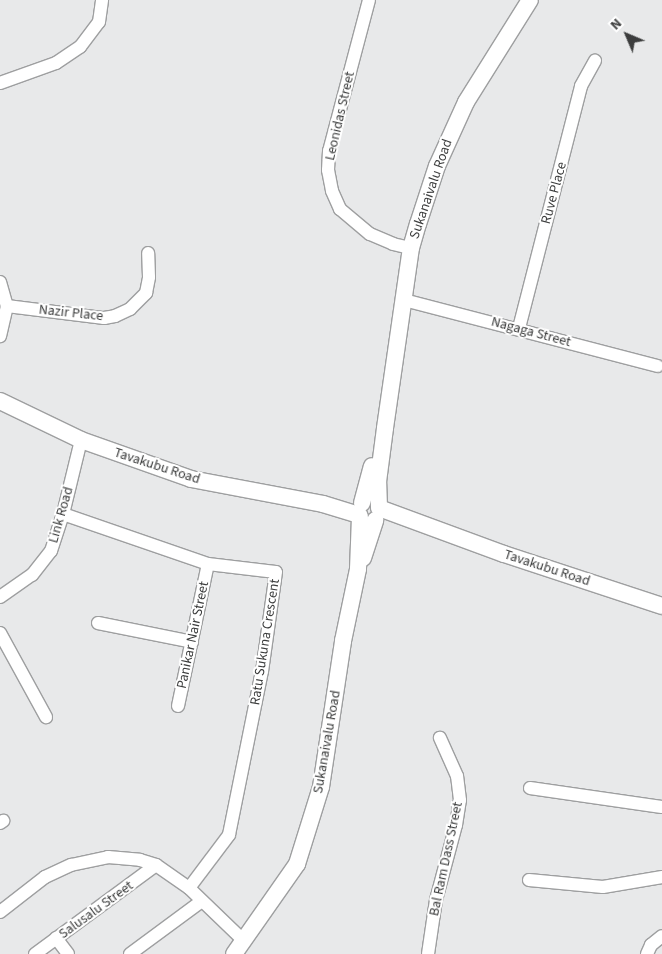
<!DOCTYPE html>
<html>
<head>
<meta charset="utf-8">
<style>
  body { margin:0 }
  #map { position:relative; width:662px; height:954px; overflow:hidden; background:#e8e9ea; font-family:"Source Sans 3",sans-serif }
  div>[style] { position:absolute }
  .roads { filter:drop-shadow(1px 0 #9e9fa0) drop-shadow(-1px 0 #9e9fa0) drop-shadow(0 1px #9e9fa0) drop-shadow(0 -1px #9e9fa0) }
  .minor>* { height:12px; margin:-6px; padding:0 6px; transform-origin:6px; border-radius:6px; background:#fff }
  .major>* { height:16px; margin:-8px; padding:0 8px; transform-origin:8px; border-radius:8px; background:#fff }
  span { translate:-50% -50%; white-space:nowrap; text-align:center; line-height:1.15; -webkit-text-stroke:4px #fff; paint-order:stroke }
  .street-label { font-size:14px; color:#3c3d3d }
  .north { position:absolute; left:602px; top:10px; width:50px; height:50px; -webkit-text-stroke:4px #fff; paint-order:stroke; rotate:315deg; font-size:14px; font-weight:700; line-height:20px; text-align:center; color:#3c3d3d }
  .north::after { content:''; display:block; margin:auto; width:18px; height:22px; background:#3c3d3d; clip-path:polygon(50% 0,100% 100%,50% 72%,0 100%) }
</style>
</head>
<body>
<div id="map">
  <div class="roads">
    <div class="minor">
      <i style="left:369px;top:0;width:156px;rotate:104.8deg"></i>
      <i style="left:329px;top:151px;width:19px;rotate:93deg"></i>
      <i style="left:328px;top:170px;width:21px;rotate:79deg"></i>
      <i style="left:332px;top:191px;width:20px;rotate:66deg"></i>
      <i style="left:340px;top:209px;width:39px;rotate:40deg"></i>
      <i style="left:370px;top:234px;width:25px;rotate:23deg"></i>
      <i style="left:393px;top:244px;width:18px;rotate:13deg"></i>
      <i style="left:0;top:83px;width:59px;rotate:-19.7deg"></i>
      <i style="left:56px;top:63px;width:29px;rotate:-34deg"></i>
      <i style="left:80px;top:47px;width:31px;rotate:-53deg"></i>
      <i style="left:99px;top:22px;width:22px;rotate:-82deg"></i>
      <i style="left:0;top:282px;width:25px;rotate:74deg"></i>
      <i style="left:7px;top:306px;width:31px;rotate:103deg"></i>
      <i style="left:404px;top:300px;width:262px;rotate:14.6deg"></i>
      <i style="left:7px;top:306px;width:98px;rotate:7.1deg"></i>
      <i style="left:104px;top:318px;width:11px;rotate:-10deg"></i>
      <i style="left:115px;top:316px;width:17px;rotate:-25deg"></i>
      <i style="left:130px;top:309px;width:23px;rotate:-45deg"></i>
      <i style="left:146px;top:293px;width:16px;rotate:-79deg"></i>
      <i style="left:149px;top:277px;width:24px;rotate:-92deg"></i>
      <i style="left:519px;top:328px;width:250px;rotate:-75.6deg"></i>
      <i style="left:581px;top:86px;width:29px;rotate:-61deg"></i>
      <i style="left:63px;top:514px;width:153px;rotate:19deg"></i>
      <i style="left:208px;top:564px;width:68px;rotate:6.7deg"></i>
      <i style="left:276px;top:572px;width:100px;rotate:98deg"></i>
      <i style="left:262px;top:671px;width:167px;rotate:101.4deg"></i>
      <i style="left:229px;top:835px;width:66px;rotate:127deg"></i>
      <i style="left:0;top:597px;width:39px;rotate:-35deg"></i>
      <i style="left:32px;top:575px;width:31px;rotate:-52deg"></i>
      <i style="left:51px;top:551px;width:39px;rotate:-72deg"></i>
      <i style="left:63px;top:514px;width:76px;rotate:-76.3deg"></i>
      <i style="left:98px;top:623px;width:96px;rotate:11.4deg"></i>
      <i style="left:0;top:633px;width:96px;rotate:61.3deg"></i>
      <i style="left:178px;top:706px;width:145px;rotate:-78.1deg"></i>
      <i style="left:530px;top:788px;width:133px;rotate:8.2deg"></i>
      <i style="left:0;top:823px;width:4px;rotate:-34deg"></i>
      <i style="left:529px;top:880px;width:74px;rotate:5.4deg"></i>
      <i style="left:603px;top:887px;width:60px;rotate:-9.6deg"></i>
      <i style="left:0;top:912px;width:57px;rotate:-37.9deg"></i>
      <i style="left:45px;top:877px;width:29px;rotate:-25deg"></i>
      <i style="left:71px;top:865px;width:38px;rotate:-12deg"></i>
      <i style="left:108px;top:857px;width:32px;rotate:5deg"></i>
      <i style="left:140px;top:860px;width:17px;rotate:17deg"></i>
      <i style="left:156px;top:865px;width:40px;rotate:34.9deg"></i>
      <i style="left:189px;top:888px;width:76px;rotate:43.9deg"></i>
      <i style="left:56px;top:938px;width:20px;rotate:53deg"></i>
      <i style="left:35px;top:954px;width:150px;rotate:-36.3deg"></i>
      <i style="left:130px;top:954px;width:89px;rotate:-36.4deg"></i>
      <i style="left:428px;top:954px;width:55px;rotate:-81.6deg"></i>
      <i style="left:436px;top:900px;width:78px;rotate:-75.1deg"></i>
      <i style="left:456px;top:825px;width:25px;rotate:-81deg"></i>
      <i style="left:460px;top:800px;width:24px;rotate:-97deg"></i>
      <i style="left:457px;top:776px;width:42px;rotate:-114.1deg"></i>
      <i style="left:647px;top:954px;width:10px;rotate:-66deg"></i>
      <i style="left:651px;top:945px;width:14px;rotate:-39deg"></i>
    </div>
    <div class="major">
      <i style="left:0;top:401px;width:90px;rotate:25.7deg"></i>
      <i style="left:81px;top:440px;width:117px;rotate:19.5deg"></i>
      <i style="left:191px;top:479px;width:134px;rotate:10.7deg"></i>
      <i style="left:323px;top:504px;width:38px;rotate:17deg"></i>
      <i style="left:362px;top:503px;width:38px;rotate:-75deg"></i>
      <i style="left:379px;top:507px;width:25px;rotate:-92deg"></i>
      <i style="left:378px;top:482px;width:54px;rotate:-82.6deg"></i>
      <i style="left:385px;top:428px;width:182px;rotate:-81.8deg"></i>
      <i style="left:411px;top:248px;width:25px;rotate:-74deg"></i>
      <i style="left:418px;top:224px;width:61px;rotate:-71.9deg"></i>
      <i style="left:437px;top:166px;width:70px;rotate:-65.6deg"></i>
      <i style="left:466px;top:102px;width:120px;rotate:-57.9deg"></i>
      <i style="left:379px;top:508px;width:133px;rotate:20.2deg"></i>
      <i style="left:504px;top:554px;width:166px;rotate:18.2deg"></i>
      <i style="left:363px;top:558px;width:40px;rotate:-72deg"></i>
      <i style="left:234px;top:954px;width:110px;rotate:-55deg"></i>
      <i style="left:297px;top:864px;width:81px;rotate:-72.7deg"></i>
      <i style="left:321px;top:787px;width:148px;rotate:-81.4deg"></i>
      <i style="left:343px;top:641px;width:74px;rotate:-78.2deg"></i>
      <i style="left:358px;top:569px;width:52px;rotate:-87.8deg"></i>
    </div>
  </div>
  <div class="street-label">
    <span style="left:340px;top:116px;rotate:-77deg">Leonidas Street</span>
    <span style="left:431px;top:189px;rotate:-71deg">Sukanaivalu Road</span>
    <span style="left:554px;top:193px;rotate:-75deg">Ruve Place</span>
    <span style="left:71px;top:313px;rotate:6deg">Nazir Place</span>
    <span style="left:531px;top:332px;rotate:15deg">Nagaga Street</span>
    <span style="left:157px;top:466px;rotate:18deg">Tavakubu Road</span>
    <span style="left:61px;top:515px;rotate:-74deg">Link Road</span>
    <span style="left:547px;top:568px;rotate:18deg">Tavakubu Road</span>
    <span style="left:193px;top:635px;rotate:-78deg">Panikar Nair Street</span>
    <span style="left:265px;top:642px;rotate:-81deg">Ratu Sukuna Crescent</span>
    <span style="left:327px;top:742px;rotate:-80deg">Sukanaivalu Road</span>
    <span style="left:446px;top:859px;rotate:-78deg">Bal Ram Dass Street</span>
    <span style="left:96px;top:910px;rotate:-36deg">Salusalu Street</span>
  </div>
  <div class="north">N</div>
</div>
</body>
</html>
